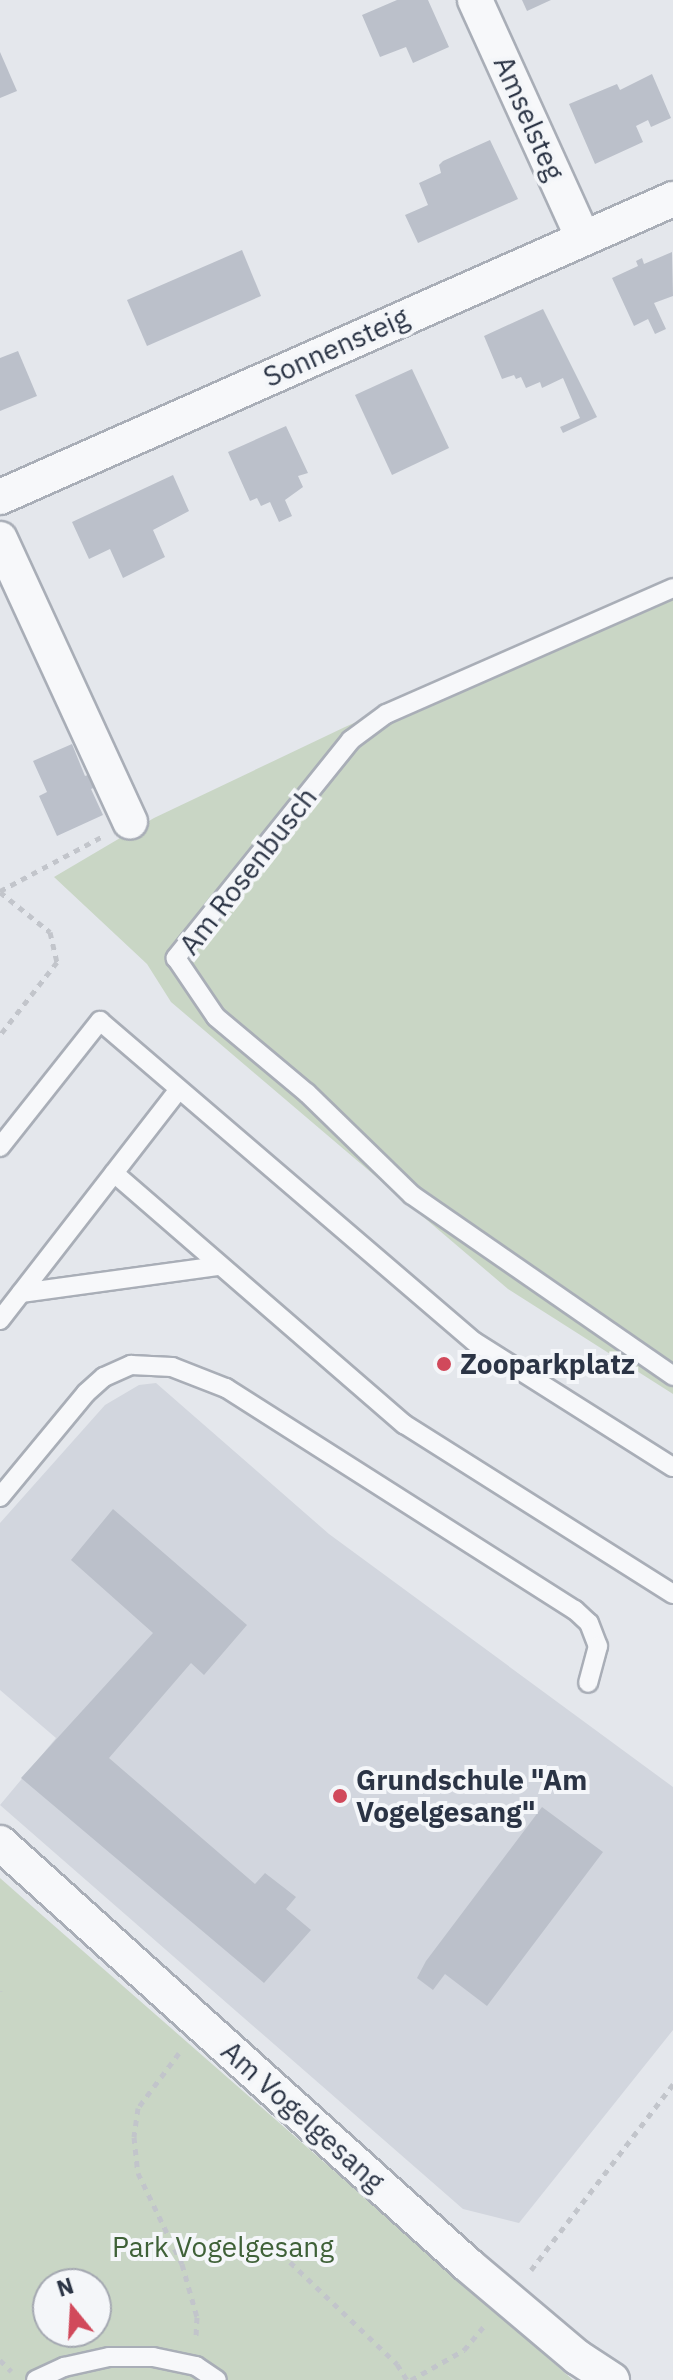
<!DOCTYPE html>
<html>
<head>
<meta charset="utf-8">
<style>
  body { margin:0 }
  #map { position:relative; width:673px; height:2380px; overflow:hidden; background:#e4e7ec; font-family:"IBM Plex Sans",sans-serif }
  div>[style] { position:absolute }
  .built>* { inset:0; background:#d2d6de }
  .green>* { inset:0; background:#c9d6c5 }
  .building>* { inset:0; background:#bbc0ca }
  .path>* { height:5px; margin-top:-2.5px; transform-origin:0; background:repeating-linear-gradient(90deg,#c2c5cb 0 6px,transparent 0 12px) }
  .roads { filter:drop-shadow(2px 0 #a9aeb7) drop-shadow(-2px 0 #a9aeb7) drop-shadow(0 2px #a9aeb7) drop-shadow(0 -2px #a9aeb7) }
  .service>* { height:18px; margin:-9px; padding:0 9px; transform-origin:9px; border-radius:9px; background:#f7f8fa }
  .minor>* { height:34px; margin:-17px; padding:0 17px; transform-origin:17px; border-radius:17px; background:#f7f8fa }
  .dots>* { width:22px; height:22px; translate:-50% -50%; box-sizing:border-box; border:4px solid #f4f6f9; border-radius:50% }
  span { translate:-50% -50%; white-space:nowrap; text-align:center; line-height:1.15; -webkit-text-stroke:8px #f4f6f9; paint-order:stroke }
  .street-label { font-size:28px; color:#2b3445 }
  .poi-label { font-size:28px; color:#2b3445; font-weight:700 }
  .left { translate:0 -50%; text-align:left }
  .park-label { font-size:28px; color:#3f6138 }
  .north { position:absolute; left:32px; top:2268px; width:80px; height:80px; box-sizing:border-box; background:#f4f6f9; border:2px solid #a4a8b1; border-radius:50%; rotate:342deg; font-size:22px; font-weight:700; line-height:32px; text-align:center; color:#2b3445 }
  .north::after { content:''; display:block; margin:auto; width:28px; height:36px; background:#d1495b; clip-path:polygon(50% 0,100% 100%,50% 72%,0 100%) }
</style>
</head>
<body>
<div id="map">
  <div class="built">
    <i style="clip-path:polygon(156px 1383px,329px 1534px,673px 1787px,673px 2030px,519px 2223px,463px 2209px,0 1805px,56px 1738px,0 1690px,0 1523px,105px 1405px,139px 1385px)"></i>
  </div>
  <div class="green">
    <i style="clip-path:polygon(673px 581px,673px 1394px,508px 1289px,171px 1002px,147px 964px,54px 877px,154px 818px,345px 727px)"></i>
    <i style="clip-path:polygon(evenodd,0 1878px,43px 1916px,573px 2380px,0 2380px,0 1878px,48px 2284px,96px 2284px,96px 2332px,48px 2332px,48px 2284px)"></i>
  </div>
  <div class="building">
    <i style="clip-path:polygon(397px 0,428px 0,449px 47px,413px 63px,406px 47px,380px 57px,362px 15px)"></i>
    <i style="clip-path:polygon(522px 0,551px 0,527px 11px)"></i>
    <i style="clip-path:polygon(0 52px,17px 91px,0 98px)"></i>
    <i style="clip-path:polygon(652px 74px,671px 118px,651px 127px,648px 120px,636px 126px,643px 142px,595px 164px,569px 104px,617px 84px,620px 90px)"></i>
    <i style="clip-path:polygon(490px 140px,518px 199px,418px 243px,405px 215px,428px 205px,419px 183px,441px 173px,439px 165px,443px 161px)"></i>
    <i style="clip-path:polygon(242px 250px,261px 296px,147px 346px,127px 300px)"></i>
    <i style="clip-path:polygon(672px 252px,673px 296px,654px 303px,666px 329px,655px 334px,648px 319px,634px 326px,612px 278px,638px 266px,636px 261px,642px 258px,644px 264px)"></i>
    <i style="clip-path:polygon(543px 309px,597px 417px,563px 433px,560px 427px,580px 418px,563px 378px,542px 388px,540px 382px,526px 388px,521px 377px,516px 379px,514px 375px,502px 379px,484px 336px)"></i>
    <i style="clip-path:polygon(18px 351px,37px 396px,0 411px,0 358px)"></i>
    <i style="clip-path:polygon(412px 369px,449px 448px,392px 475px,355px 395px)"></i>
    <i style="clip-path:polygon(286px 426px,308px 473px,298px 476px,303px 487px,285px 500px,292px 516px,279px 522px,270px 502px,261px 506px,257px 498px,250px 501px,228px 452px)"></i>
    <i style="clip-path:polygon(173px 475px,189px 511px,153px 530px,165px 557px,123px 578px,110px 549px,89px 559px,72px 522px)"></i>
    <i style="clip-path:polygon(72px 744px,85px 776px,93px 773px,98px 786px,91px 789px,103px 815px,57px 836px,39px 796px,47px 792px,33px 761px)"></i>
    <i style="clip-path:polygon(113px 1509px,247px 1625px,204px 1675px,191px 1663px,109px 1758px,255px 1884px,265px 1873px,296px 1897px,286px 1909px,311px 1930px,264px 1983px,21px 1778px,153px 1633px,71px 1560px)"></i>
    <i style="clip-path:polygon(542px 1807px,603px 1852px,487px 2006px,445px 1974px,433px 1990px,417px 1978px,426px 1961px)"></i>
  </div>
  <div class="path">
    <i style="left:0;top:891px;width:115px;rotate:-28.1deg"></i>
    <i style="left:0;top:892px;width:64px;rotate:38.7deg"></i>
    <i style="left:50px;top:932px;width:31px;rotate:77deg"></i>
    <i style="left:57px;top:962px;width:93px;rotate:128deg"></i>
    <i style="left:0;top:1990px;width:1px;rotate:90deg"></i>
    <i style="left:179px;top:2053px;width:69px;rotate:126.7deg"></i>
    <i style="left:138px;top:2108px;width:29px;rotate:98deg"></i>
    <i style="left:134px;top:2137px;width:36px;rotate:84deg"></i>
    <i style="left:138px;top:2173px;width:101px;rotate:64.2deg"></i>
    <i style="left:182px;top:2264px;width:55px;rotate:74.2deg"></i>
    <i style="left:197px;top:2317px;width:20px;rotate:93deg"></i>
    <i style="left:290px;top:2262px;width:148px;rotate:43.6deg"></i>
    <i style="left:397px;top:2364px;width:19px;rotate:58deg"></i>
    <i style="left:531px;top:2270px;width:234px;rotate:-52.6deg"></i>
    <i style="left:0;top:2360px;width:16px;rotate:45deg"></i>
    <i style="left:411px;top:2380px;width:61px;rotate:-29.5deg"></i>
    <i style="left:464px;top:2350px;width:34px;rotate:-50deg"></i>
  </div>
  <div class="roads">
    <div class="service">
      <i style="left:673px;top:588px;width:313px;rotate:156.3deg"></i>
      <i style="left:386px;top:714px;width:44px;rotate:143.4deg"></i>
      <i style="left:351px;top:740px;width:280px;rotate:128.8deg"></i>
      <i style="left:176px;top:958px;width:71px;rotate:55.9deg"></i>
      <i style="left:216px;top:1017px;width:119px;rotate:39.9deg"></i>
      <i style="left:307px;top:1093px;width:146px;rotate:44.2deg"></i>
      <i style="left:412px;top:1195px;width:318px;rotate:34.7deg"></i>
      <i style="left:0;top:1147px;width:161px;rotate:-51.6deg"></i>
      <i style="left:100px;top:1021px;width:494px;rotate:40.6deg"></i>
      <i style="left:475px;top:1342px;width:234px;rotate:32.3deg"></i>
      <i style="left:114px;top:1173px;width:384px;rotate:40.9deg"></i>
      <i style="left:404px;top:1424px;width:318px;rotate:32.3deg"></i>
      <i style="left:21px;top:1293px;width:198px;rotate:-7.8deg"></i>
      <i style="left:0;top:1320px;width:292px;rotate:-52.2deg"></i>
      <i style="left:0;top:1497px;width:135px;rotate:-50.4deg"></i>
      <i style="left:86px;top:1393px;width:24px;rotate:-42deg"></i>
      <i style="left:104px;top:1377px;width:30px;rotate:-24deg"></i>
      <i style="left:131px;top:1365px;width:41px;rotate:2.8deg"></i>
      <i style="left:172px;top:1367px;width:58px;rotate:21.3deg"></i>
      <i style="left:226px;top:1388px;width:414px;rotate:32.5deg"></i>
      <i style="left:575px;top:1610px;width:19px;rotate:43deg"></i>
      <i style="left:589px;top:1623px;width:25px;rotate:69deg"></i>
      <i style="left:598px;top:1646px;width:38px;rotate:105deg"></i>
      <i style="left:36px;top:2380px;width:31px;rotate:-25deg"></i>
      <i style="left:64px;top:2367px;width:46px;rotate:-12.5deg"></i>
      <i style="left:109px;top:2357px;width:44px"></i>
      <i style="left:153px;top:2357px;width:44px;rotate:11.8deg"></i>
      <i style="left:196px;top:2366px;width:25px;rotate:34deg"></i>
    </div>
    <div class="minor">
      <i style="left:475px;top:0;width:259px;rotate:65.6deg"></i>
      <i style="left:0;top:497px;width:736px;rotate:-23.88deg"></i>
      <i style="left:0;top:539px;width:311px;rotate:65.3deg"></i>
      <i style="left:0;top:1843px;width:630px;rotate:42.04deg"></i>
      <i style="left:468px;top:2265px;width:143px;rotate:40.2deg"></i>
      <i style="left:577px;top:2357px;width:42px;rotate:33.3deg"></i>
    </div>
  </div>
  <div class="dots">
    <i style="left:444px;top:1364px;background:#d1495b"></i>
    <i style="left:340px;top:1796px;background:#d1495b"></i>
  </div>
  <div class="street-label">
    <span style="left:529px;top:118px;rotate:66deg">Amselsteg</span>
    <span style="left:336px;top:347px;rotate:-24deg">Sonnensteig</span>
    <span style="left:248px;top:871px;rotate:-52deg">Am Rosenbusch</span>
    <span style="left:303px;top:2116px;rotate:42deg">Am Vogelgesang</span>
  </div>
  <div class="poi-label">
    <span class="left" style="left:460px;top:1364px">Zooparkplatz</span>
    <span class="left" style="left:356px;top:1796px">Grundschule "Am<br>Vogelgesang"</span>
  </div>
  <div class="park-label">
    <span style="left:223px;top:2247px">Park Vogelgesang</span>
  </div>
  <div class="north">N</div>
</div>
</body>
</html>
